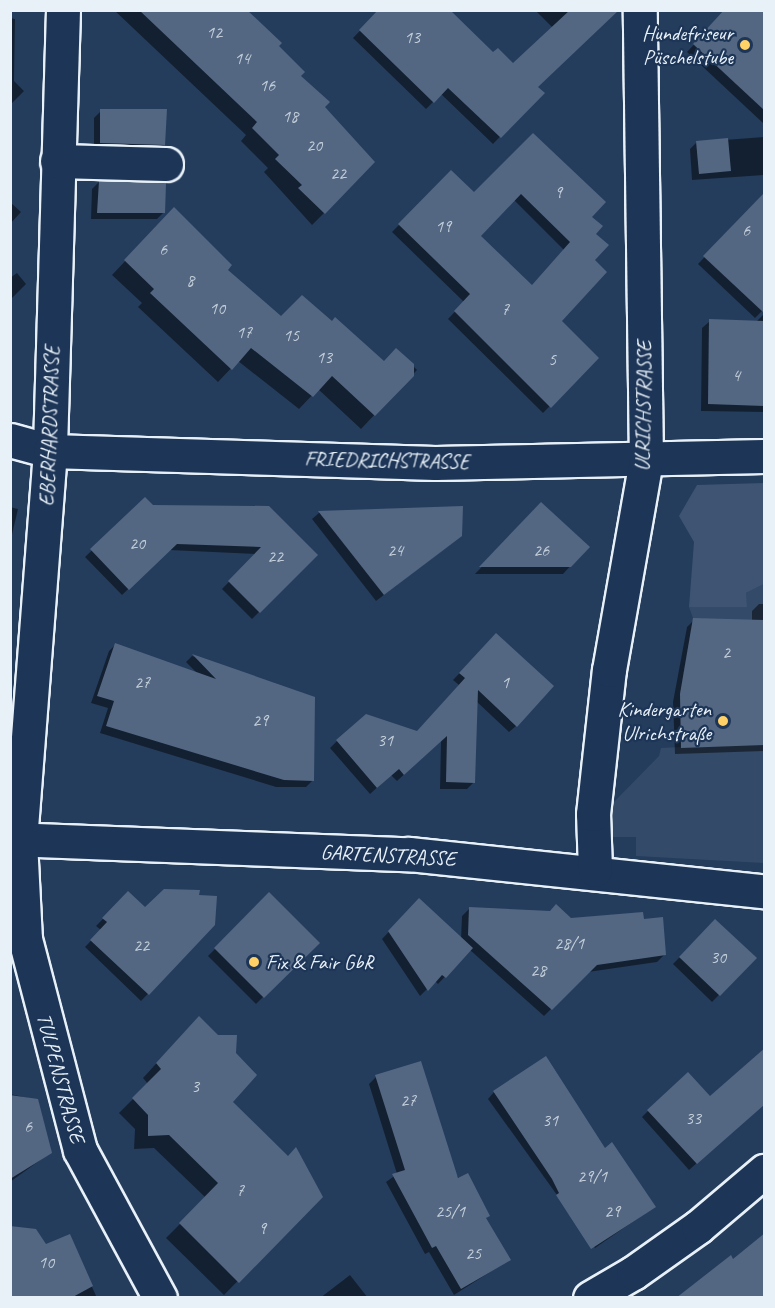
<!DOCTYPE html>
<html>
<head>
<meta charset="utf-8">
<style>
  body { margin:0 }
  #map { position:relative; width:775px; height:1308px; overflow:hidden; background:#253d5d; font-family:Caveat,sans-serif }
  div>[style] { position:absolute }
  .built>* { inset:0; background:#334a68 }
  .green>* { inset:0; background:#3e5472 }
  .shadow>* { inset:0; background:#0007 }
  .building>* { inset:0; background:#536782 }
  .roads { filter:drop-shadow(2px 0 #e8f1f8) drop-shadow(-2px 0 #e8f1f8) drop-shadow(0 2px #e8f1f8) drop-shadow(0 -2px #e8f1f8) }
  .minor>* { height:33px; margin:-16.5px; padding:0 16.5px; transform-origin:16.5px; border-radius:16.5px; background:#1d3557 }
  .dots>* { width:16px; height:16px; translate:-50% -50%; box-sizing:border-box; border:3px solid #1d3557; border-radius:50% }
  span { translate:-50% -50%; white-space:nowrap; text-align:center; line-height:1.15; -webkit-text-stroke:4.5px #1d3557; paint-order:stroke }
  .number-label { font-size:18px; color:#c3ceda }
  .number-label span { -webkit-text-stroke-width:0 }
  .poi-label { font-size:21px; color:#e8f1f8 }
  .right { translate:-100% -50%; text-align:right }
  .left { translate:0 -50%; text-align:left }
  .street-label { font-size:21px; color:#e8f1f8 }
  .frame { position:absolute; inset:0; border:12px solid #e8f1f8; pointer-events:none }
</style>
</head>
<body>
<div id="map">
  <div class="built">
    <i style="clip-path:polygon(764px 584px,764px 863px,636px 856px,636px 837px,611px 837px,612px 804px,659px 756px,661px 748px,681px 747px,680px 694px,693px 618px,689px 607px,746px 607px,746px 593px)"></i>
  </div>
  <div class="green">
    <i style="clip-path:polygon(764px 483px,764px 584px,746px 593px,747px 607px,689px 607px,694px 542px,679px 516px,697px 485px)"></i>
  </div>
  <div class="shadow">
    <i style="clip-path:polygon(114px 10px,185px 10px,277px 46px,323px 107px,324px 213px,312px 225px,264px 172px,268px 168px,241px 141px,246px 135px)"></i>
    <i style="clip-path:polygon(374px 10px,448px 10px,493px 54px,513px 65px,553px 28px,535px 10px,603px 10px,536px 87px,542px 93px,493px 144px,441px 94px,426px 109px,353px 38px,377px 13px)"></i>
    <i style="clip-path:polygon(726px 10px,764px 10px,764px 124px,687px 52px)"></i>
    <i style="clip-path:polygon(10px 18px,15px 19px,14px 81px,24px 91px,10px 105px)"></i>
    <i style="clip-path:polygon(101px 111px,164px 145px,157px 152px,94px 150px,94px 118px)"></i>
    <i style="clip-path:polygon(evenodd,533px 135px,590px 217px,593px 261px,560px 322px,597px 358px,543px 413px,448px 319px,464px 302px,392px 232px,451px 172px,474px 194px,533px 135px,514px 200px,564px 250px,532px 287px,479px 236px,514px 200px)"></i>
    <i style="clip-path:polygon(764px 137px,764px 175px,692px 180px,690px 149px,697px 142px)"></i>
    <i style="clip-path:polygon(99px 182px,164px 212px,157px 219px,91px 219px,92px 189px)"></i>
    <i style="clip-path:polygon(758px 201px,764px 309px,755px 318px,698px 264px)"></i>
    <i style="clip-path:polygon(10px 202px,21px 212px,10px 224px)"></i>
    <i style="clip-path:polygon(161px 223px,225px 270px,281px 318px,384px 363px,397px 350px,417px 370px,361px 429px,318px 389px,299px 409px,238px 361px,218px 382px,138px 307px,142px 303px,112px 275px)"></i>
    <i style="clip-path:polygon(17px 273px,26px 284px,10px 300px,10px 278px)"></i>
    <i style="clip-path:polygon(764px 314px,764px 412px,701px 411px,702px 328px,710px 321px,756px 322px)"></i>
    <i style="clip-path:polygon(145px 499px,152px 506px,316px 555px,252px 619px,222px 589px,256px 554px,169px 550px,122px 595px,85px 557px)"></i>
    <i style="clip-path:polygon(541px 504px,588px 547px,563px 574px,475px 574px)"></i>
    <i style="clip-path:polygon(10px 507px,18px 509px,10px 543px)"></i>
    <i style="clip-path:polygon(461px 508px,453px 542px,376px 601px,312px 519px,319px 513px)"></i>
    <i style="clip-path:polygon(759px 604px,764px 604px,764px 751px,675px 754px,673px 702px,687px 627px,694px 620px,752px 621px,752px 611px)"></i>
    <i style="clip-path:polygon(496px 635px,516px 726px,509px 732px,476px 701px,474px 782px,467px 789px,440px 789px,441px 741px,397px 781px,391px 775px,370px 794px,330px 748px,337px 741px,416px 733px,459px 685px,453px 680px)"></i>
    <i style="clip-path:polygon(116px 644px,198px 674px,186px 662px,192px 656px,314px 698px,313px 780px,306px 787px,276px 787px,100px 733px,108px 708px,91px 703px,109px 651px)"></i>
    <i style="clip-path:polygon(128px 893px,145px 909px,198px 897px,214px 925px,141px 1001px,85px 947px,101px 930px,96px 926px)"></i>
    <i style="clip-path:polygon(269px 894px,317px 943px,256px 1004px,208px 956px)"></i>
    <i style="clip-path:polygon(419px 900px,461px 939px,462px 916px,469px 909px,571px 919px,643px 920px,664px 955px,657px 962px,588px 972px,544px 1016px,470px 950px,438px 984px,435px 981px,420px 996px,382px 939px)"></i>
    <i style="clip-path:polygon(715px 921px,755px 958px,712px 1002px,673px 964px)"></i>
    <i style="clip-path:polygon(185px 1032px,231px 1102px,321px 1196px,224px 1295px,166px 1238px,206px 1198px,154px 1148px,134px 1149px,135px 1129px,119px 1113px,148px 1084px,143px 1078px)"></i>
    <i style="clip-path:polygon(376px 1077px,489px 1215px,485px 1219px,509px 1260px,454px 1295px,429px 1252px,425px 1254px,386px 1182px,397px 1174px,369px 1084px)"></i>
    <i style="clip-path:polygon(494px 1092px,605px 1150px,654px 1207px,595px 1248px,488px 1099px)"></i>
    <i style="clip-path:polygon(10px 1094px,37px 1100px,50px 1153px,10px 1182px)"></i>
    <i style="clip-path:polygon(710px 1099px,764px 1103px,689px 1170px,642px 1117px,648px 1111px)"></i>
    <i style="clip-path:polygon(69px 1236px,97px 1298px,10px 1298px,46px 1246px)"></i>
    <i style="clip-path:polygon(350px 1275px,368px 1298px,320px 1298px)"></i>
  </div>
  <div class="building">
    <i style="clip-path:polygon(139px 10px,247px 10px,282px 43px,279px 46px,305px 72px,301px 76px,330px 102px,325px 107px,375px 162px,325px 214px,298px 188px,302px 185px,275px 159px,279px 155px,252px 128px,257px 122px)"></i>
    <i style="clip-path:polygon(378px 10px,450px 10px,493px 52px,498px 48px,513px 63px,570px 10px,619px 10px,538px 87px,545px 93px,501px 138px,448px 88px,434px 103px,359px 30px)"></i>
    <i style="clip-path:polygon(724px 10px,765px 10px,765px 111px,693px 44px)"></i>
    <i style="clip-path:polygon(100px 109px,167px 109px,165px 145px,100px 143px)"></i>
    <i style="clip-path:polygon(evenodd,533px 133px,606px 202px,592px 217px,603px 226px,596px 234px,609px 245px,595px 260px,607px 272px,562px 321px,599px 358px,551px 408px,454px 311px,470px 294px,398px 224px,451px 170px,474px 192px,533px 133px,521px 194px,570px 242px,532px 285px,481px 236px,521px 194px)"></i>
    <i style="clip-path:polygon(728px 138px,731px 171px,699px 174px,696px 141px)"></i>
    <i style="clip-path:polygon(99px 181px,166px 183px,165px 213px,97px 213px)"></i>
    <i style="clip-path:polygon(765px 192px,765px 314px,703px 256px)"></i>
    <i style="clip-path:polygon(174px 207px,232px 265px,228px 270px,281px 316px,302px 295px,332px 321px,335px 317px,384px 361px,396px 348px,414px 364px,414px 376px,375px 416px,332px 376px,313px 397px,251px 348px,232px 370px,150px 293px,154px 289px,124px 260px)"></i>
    <i style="clip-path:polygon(709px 319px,765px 321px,765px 406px,708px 404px)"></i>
    <i style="clip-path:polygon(145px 497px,153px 505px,269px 506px,318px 555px,260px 613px,228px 581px,261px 547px,177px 544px,129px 590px,90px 549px)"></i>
    <i style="clip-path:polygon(541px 502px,590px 547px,571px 567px,479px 567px)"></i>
    <i style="clip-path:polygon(463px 506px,462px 536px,384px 595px,318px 511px)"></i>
    <i style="clip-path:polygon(693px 618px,765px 620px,765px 745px,681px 748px,680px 694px)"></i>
    <i style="clip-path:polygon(496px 633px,554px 686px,517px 727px,478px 690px,475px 783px,446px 782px,447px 736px,404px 775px,399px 769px,377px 788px,336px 740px,366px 714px,417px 731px,465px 678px,459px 673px)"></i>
    <i style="clip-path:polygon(115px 643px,216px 679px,192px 654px,315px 697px,314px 781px,284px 780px,106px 726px,114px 701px,97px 696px)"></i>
    <i style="clip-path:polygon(164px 889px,200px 890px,199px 895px,217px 896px,215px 925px,149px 995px,90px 940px,107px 922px,102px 918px,128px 891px,145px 907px)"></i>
    <i style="clip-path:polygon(269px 892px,320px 943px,264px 998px,214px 948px)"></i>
    <i style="clip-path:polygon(419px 898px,473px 948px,446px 978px,442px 975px,428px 991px,388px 931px)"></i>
    <i style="clip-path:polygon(556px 904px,571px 918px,643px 912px,644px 919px,663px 917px,666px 955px,597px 965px,552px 1010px,468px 935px,469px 907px,550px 911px)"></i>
    <i style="clip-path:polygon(715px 919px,757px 958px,720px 996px,679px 957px)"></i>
    <i style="clip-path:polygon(199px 1016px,218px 1035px,237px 1035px,236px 1053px,257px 1075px,233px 1102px,288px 1156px,296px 1147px,323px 1197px,239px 1283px,179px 1223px,218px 1183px,169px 1135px,148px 1136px,148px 1115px,132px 1098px,161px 1069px,156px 1063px)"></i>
    <i style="clip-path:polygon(765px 1048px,765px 1104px,697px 1164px,647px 1110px,688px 1072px,710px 1096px)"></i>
    <i style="clip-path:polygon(546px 1056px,605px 1148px,612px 1142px,656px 1207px,591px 1249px,556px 1195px,559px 1193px,552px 1179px,493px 1091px)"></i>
    <i style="clip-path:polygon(421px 1061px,458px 1178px,468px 1173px,490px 1216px,486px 1218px,511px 1260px,461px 1289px,436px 1246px,432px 1248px,392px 1174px,405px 1170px,375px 1075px)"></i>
    <i style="clip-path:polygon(10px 1095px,38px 1099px,52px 1153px,10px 1179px)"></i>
    <i style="clip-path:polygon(10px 1226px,36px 1229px,46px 1244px,70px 1234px,93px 1286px,71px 1298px,10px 1298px)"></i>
    <i style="clip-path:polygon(765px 1233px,765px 1298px,676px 1298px,731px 1255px,733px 1259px)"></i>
  </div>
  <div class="roads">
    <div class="minor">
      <i style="left:63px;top:10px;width:441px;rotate:91.7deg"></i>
      <i style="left:50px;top:451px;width:391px;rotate:94.4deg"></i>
      <i style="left:20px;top:841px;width:98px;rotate:87.1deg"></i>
      <i style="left:25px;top:939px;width:218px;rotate:75.4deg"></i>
      <i style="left:80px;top:1150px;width:168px;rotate:61.6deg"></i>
      <i style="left:57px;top:161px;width:109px;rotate:1.6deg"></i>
      <i style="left:10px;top:440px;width:41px;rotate:15.4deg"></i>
      <i style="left:50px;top:451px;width:385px;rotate:1.8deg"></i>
      <i style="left:435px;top:463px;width:329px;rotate:-1.2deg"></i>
      <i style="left:10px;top:839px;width:399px;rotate:2.2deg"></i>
      <i style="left:409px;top:854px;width:357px;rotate:6deg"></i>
      <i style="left:595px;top:870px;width:56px;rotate:-92deg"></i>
      <i style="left:593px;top:814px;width:145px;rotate:-83.7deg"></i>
      <i style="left:609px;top:670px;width:213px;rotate:-80deg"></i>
      <i style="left:646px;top:460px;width:450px;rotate:-90.8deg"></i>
      <i style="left:590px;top:1298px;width:50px;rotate:-30.2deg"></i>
      <i style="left:633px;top:1273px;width:80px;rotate:-35.3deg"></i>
      <i style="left:698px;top:1227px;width:87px;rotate:-40.3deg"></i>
    </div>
  </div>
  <div class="dots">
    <i style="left:745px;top:45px;background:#ffd166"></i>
    <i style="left:723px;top:721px;background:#ffd166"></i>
    <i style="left:254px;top:962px;background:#ffd166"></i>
  </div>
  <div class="number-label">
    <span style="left:214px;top:32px">12</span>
    <span style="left:412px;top:37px">13</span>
    <span style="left:242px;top:58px">14</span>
    <span style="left:267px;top:85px">16</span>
    <span style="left:290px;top:116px">18</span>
    <span style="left:314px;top:145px">20</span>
    <span style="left:338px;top:173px">22</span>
    <span style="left:558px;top:192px">9</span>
    <span style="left:443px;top:226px">19</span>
    <span style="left:746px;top:230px">6</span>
    <span style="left:163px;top:249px">6</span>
    <span style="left:190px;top:280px">8</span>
    <span style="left:217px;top:308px">10</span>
    <span style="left:505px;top:309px">7</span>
    <span style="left:244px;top:332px">17</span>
    <span style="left:291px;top:335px">15</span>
    <span style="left:324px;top:357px">13</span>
    <span style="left:552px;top:359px">5</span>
    <span style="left:736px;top:375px">4</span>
    <span style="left:137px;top:543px">20</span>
    <span style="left:395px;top:550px">24</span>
    <span style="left:541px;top:550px">26</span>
    <span style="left:275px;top:556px">22</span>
    <span style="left:726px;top:652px">2</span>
    <span style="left:142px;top:682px">27</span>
    <span style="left:505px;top:682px">1</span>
    <span style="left:260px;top:720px">29</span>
    <span style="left:385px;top:740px">31</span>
    <span style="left:569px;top:943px">28/1</span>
    <span style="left:141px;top:945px">22</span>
    <span style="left:718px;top:957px">30</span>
    <span style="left:538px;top:970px">28</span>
    <span style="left:195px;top:1086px">3</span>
    <span style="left:408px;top:1100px">27</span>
    <span style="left:693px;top:1118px">33</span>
    <span style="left:550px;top:1120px">31</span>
    <span style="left:28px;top:1126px">6</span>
    <span style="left:592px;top:1176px">29/1</span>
    <span style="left:240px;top:1190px">7</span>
    <span style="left:450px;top:1211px">25/1</span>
    <span style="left:612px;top:1211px">29</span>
    <span style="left:262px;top:1228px">9</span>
    <span style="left:473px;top:1253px">25</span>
    <span style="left:46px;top:1262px">10</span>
  </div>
  <div class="poi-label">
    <span class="right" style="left:733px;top:45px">Hundefriseur<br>Püschelstube</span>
    <span class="right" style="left:711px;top:721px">Kindergarten<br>Ulrichstraße</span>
    <span class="left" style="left:266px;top:962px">Fix &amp; Fair GbR</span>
  </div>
  <div class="street-label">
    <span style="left:643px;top:406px;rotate:-89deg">ULRICHSTRASSE</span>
    <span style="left:49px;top:426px;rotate:-88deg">EBERHARDSTRASSE</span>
    <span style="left:387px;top:460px;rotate:1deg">FRIEDRICHSTRASSE</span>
    <span style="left:388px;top:855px;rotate:3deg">GARTENSTRASSE</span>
    <span style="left:61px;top:1078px;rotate:75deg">TULPENSTRASSE</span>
  </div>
  <div class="frame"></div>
</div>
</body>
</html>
